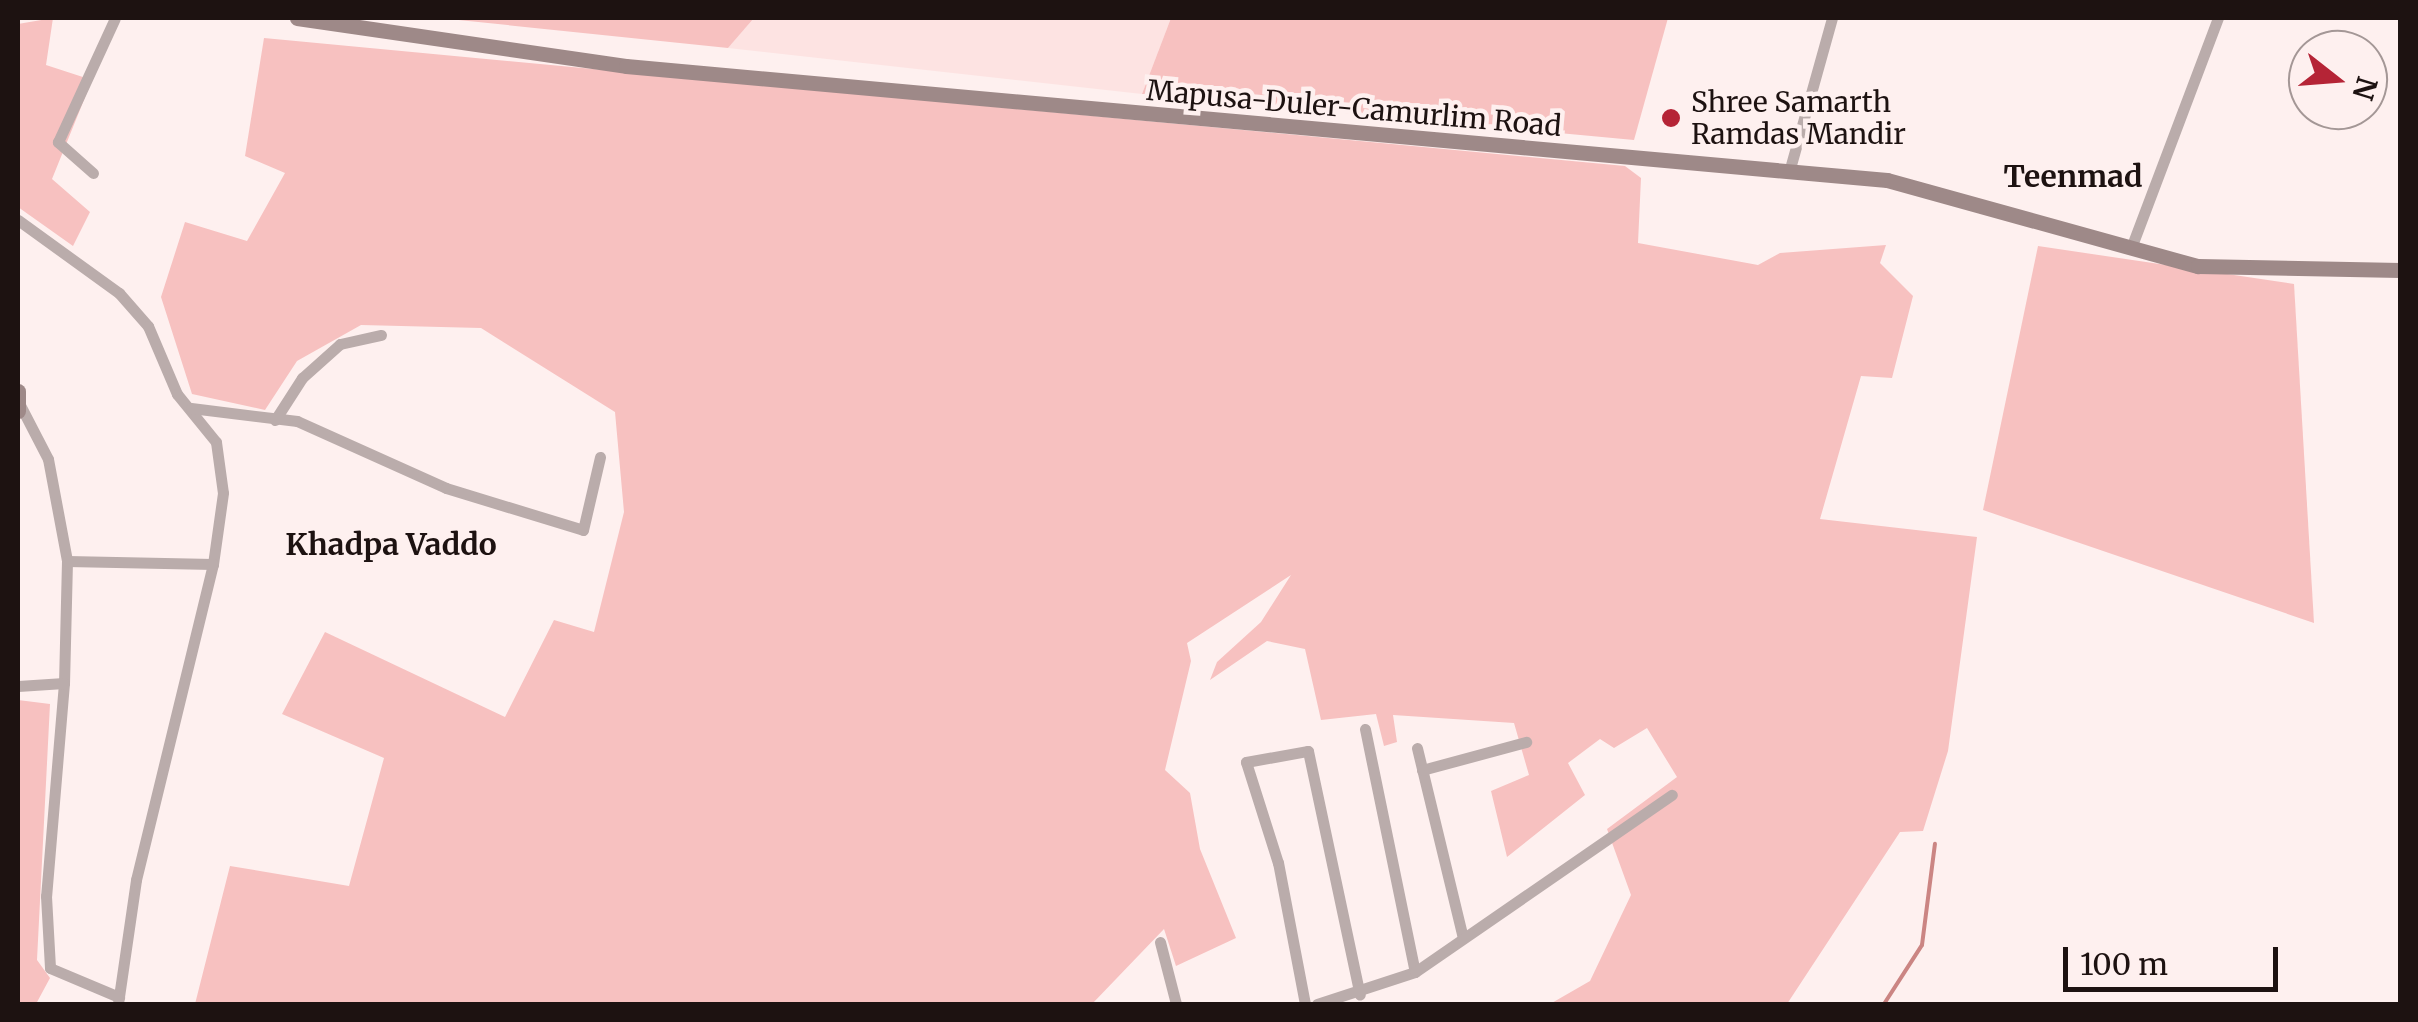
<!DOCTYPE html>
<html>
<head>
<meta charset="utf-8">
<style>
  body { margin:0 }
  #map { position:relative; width:2418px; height:1022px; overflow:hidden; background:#fef0ef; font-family:Merriweather,serif }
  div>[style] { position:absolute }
  .built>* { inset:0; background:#fde3e2 }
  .green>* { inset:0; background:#f7c1c0 }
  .stream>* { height:4px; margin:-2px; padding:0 2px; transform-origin:2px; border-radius:2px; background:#cb8583 }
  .street>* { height:11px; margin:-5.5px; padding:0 5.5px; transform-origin:5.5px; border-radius:5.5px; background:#baacab }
  .secondary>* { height:15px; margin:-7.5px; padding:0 7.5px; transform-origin:7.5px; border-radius:7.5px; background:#9e8988 }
  .dots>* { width:28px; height:28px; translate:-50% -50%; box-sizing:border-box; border:5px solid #fef0ef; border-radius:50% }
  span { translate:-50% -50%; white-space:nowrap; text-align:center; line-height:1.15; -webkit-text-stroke:9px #fef0ef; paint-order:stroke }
  .poi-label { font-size:28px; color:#1d1211 }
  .left { translate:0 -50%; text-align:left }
  .street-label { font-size:28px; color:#1d1211 }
  .neighbourhood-label { font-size:30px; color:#1d1211; font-weight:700 }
  .frame { position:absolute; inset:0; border:20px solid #1d1211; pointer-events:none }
  .north { position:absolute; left:2288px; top:30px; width:100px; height:100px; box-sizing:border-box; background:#fef0ef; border:2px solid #a49796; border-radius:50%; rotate:107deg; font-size:28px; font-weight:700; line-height:40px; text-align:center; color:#1d1211 }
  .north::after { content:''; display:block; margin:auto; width:35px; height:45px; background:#b52436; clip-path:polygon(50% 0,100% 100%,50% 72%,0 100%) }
  .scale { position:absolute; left:2063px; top:947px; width:215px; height:45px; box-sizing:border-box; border:5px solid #1d1211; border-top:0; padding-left:12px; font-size:30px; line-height:35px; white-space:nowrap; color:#1d1211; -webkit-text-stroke:8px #fef0ef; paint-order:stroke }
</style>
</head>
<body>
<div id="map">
  <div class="built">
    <i style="clip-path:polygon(754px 18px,1171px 18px,1142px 94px,728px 48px)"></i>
  </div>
  <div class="green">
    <i style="clip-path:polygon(53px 18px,46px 65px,92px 80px,52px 179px,90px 212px,73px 246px,18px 207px,18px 24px)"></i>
    <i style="clip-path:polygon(439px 18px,754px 18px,728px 48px)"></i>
    <i style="clip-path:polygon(1171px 18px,1668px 18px,1634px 140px,1142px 94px)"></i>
    <i style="clip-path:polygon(264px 38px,1625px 166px,1641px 178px,1638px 243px,1758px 265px,1780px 253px,1886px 245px,1880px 263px,1913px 296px,1892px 378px,1861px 376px,1820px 519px,1977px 537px,1948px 751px,1923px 831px,1900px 832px,1787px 1004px,1550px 1004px,1590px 981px,1631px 895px,1607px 829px,1677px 777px,1647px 728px,1614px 748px,1600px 739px,1568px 763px,1585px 795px,1507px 857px,1491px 791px,1529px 775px,1514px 723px,1393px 715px,1397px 742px,1384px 746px,1376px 714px,1321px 720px,1305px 649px,1267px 641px,1210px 680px,1217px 662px,1261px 622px,1291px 575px,1187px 643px,1191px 661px,1165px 770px,1190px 793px,1200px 849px,1236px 938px,1176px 966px,1164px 929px,1092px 1004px,195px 1004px,230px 866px,349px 886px,384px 758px,282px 714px,325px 632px,505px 717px,554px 620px,594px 632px,624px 512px,615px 412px,481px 328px,361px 325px,297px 361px,265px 410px,192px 394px,161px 297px,185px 222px,247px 241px,285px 173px,245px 156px)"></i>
    <i style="clip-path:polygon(2038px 246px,2294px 284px,2314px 623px,1983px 510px)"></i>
    <i style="clip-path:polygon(18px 700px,50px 704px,37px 960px,50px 978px,36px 1004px,18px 1004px)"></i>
  </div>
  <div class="stream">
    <i style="left:1884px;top:1004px;width:70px;rotate:-57.2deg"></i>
    <i style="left:1922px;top:945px;width:102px;rotate:-82.7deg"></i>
  </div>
  <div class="street">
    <i style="left:1789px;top:172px;width:160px;rotate:-74.4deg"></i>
    <i style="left:93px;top:173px;width:47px;rotate:-138.5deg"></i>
    <i style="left:58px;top:142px;width:136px;rotate:-65.3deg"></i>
    <i style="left:18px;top:220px;width:125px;rotate:35.9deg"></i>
    <i style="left:119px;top:293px;width:44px;rotate:48.7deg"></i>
    <i style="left:148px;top:326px;width:74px;rotate:66.9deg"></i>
    <i style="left:177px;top:394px;width:62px;rotate:50.9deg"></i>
    <i style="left:216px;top:442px;width:51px;rotate:82.2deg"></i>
    <i style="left:223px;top:493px;width:72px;rotate:98deg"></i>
    <i style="left:213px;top:564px;width:325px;rotate:103.7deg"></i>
    <i style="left:136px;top:880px;width:125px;rotate:98.3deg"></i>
    <i style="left:2131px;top:248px;width:246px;rotate:-69.3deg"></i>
    <i style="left:19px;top:403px;width:63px;rotate:62.6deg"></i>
    <i style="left:48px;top:459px;width:104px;rotate:79.4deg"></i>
    <i style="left:67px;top:561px;width:122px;rotate:91.4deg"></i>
    <i style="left:64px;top:683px;width:214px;rotate:94.8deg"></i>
    <i style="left:46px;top:896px;width:72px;rotate:86.8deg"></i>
    <i style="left:50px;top:968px;width:75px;rotate:22.8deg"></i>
    <i style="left:191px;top:408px;width:107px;rotate:7deg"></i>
    <i style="left:297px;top:421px;width:163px;rotate:24.2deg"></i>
    <i style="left:446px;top:488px;width:143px;rotate:17deg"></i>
    <i style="left:583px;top:530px;width:75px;rotate:-76.9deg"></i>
    <i style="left:275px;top:420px;width:50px;rotate:-57.3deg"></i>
    <i style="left:302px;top:378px;width:51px;rotate:-41.8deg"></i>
    <i style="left:340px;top:344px;width:42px;rotate:-12.4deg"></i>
    <i style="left:67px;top:561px;width:146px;rotate:1.2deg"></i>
    <i style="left:18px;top:686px;width:46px;rotate:-3.7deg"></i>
    <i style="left:1365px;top:729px;width:248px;rotate:78.4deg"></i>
    <i style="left:1417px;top:748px;width:195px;rotate:76.4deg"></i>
    <i style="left:1422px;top:770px;width:108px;rotate:-15.1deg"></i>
    <i style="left:1160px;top:942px;width:64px;rotate:75.5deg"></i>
    <i style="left:1305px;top:1004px;width:144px;rotate:-100.8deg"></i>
    <i style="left:1278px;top:863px;width:106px;rotate:-107.6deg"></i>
    <i style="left:1246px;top:762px;width:63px;rotate:-10.1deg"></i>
    <i style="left:1308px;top:751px;width:249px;rotate:78deg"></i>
    <i style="left:1317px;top:1004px;width:103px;rotate:-18.1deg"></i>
    <i style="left:1415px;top:972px;width:312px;rotate:-34.6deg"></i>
  </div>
  <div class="secondary">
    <i style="left:297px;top:18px;width:332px;rotate:8.3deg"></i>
    <i style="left:626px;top:66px;width:1266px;rotate:5.17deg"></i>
    <i style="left:1887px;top:180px;width:323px;rotate:15.5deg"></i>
    <i style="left:2198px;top:266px;width:202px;rotate:1.1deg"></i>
    <i style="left:18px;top:391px;width:20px;rotate:90deg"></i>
  </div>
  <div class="dots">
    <i style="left:1671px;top:118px;background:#b52436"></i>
  </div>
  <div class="poi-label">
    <span class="left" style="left:1691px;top:118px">Shree Samarth<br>Ramdas Mandir</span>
  </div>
  <div class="street-label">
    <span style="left:1354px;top:108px;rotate:5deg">Mapusa-Duler-Camurlim Road</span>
  </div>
  <div class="neighbourhood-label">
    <span style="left:2073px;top:176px">Teenmad</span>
    <span style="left:391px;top:544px">Khadpa Vaddo</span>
  </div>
  <div class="frame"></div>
  <div class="north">N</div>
  <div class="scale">100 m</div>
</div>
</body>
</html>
